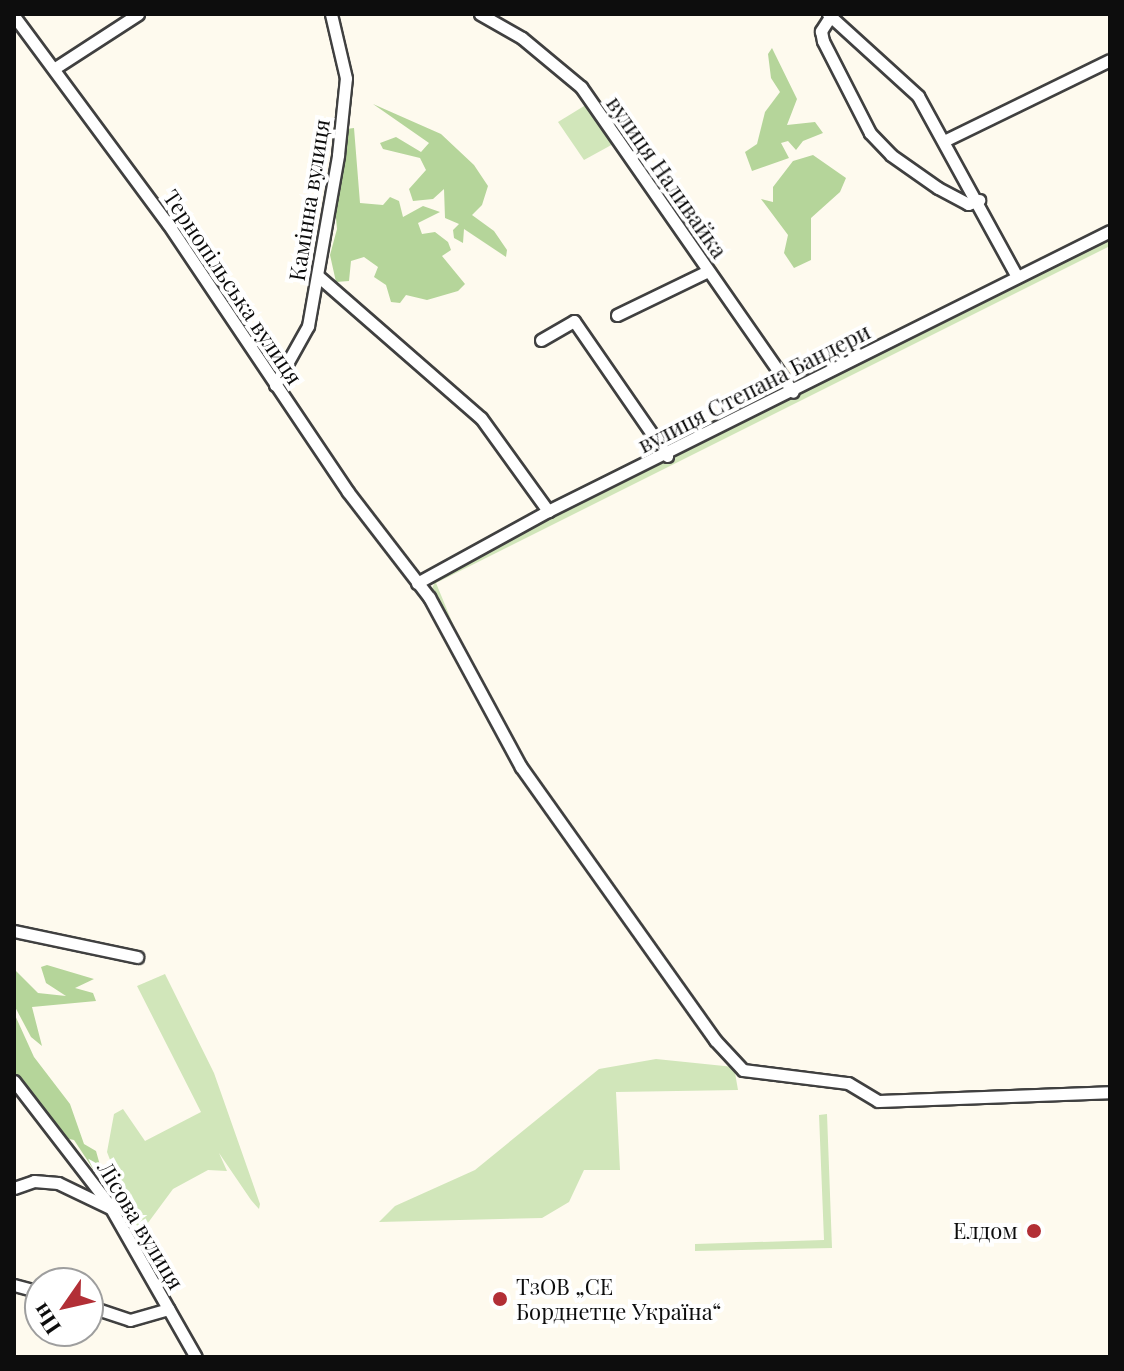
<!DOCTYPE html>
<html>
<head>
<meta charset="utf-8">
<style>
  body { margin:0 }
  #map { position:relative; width:1124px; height:1371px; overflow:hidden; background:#fefaee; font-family:"Playfair Display",serif }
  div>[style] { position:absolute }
  .green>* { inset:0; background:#d1e6ba }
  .forest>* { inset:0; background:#b5d59a }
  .roads { filter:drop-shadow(2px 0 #404040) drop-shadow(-2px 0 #404040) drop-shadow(0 2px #404040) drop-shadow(0 -2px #404040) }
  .minor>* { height:11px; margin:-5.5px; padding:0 5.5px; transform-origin:5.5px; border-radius:5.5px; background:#fff }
  .dots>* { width:22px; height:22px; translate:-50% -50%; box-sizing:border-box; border:4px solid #fff; border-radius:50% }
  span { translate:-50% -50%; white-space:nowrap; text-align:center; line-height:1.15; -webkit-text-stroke:8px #fff; paint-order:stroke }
  .street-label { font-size:22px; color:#0d0d0d }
  .poi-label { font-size:22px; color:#0d0d0d }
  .right { translate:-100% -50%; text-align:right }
  .left { translate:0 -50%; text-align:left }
  .frame { position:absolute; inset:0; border:16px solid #0d0d0d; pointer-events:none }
  .north { position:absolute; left:24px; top:1267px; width:80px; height:80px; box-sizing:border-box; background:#fff; border:2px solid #9e9e9e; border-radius:50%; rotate:236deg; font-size:22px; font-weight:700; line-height:32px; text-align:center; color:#0d0d0d }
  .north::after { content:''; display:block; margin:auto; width:28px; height:36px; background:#b22f36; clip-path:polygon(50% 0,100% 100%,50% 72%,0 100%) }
</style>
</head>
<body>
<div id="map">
  <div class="green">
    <i style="clip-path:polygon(589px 103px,615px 143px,584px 160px,558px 122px)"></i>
    <i style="clip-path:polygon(1110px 236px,1110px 246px,436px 583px,460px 641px,431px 592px,436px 578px,524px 530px)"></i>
    <i style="clip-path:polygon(165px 974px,214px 1073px,260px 1204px,259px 1209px,251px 1200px,219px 1153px,227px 1171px,208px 1170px,173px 1189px,139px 1235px,107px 1152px,114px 1114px,123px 1109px,145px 1141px,201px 1112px,137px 986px)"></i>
    <i style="clip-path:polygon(656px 1059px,734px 1067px,738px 1090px,616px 1092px,620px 1170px,584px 1170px,569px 1202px,542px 1218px,379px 1222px,395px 1206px,475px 1170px,599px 1069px)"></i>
    <i style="clip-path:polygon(827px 1114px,832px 1248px,695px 1251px,695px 1244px,824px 1240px,819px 1115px)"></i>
  </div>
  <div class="forest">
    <i style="clip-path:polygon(772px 48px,797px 99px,787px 125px,815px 122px,823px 133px,803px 141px,796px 150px,788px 141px,781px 143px,789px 158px,752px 171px,745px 152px,757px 144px,765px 112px,780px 92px,771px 78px,768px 54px)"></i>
    <i style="clip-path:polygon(373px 104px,441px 134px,474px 165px,488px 186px,482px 205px,472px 215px,494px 231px,507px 250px,506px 257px,464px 229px,463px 243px,454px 238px,453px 230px,459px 224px,445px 218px,444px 189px,433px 199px,413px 201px,409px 189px,426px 170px,420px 158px,383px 149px,380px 143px,396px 137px,421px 152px,429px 143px)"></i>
    <i style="clip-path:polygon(354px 128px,360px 203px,383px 205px,390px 197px,399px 201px,403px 217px,423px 206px,440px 212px,418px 223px,422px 234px,435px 232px,448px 242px,451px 250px,442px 256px,465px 284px,458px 291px,427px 300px,406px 295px,400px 303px,391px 302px,386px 285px,374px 277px,378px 267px,364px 257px,351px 261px,349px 281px,336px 282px,330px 255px,337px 229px,334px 197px,346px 129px)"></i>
    <i style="clip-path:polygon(813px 155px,846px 178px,840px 192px,811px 218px,811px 260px,794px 268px,784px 253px,788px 235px,761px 199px,773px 202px,773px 187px,793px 161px)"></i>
    <i style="clip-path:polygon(47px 965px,94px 979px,75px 988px,93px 993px,96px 1001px,32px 1007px,42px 1046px,31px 1037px,14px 1005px,14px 969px,38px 993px,66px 996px,46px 983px,41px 967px)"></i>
    <i style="clip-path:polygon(14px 1013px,34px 1057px,70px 1104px,84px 1144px,96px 1151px,107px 1190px,74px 1140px,45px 1134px,45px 1124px,14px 1085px)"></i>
  </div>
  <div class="roads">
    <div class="minor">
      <i style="left:480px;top:14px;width:48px;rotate:29.7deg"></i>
      <i style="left:522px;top:38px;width:77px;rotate:39.7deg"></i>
      <i style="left:581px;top:87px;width:371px;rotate:55.2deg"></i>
      <i style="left:828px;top:14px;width:122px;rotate:42.3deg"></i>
      <i style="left:918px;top:96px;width:206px;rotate:61.3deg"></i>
      <i style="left:14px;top:16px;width:259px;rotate:53.5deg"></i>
      <i style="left:168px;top:224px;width:323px;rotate:56.1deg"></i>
      <i style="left:348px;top:492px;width:133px;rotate:52.4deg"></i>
      <i style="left:429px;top:597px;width:193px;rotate:61.6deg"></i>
      <i style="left:521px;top:767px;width:335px;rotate:54.6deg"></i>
      <i style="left:715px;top:1040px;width:41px;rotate:47deg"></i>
      <i style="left:743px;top:1070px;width:106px;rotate:7.1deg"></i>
      <i style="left:848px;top:1083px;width:35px;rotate:31deg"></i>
      <i style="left:878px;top:1101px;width:232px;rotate:-2.2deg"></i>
      <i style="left:830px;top:17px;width:17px;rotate:123deg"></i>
      <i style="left:821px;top:31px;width:10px;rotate:79deg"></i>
      <i style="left:823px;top:41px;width:103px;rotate:62.9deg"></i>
      <i style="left:870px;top:133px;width:30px;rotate:46deg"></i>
      <i style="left:891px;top:155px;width:57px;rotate:35.1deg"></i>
      <i style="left:938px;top:188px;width:34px;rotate:28deg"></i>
      <i style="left:968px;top:204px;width:12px;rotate:-20deg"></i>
      <i style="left:55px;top:68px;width:99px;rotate:-33deg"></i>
      <i style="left:946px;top:140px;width:182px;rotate:-26deg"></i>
      <i style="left:318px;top:276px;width:216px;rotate:41.1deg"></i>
      <i style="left:481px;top:418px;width:115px;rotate:54.2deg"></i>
      <i style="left:617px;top:315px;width:101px;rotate:-25.8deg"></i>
      <i style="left:541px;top:340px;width:38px;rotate:-30deg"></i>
      <i style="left:574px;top:321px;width:164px;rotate:55.4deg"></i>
      <i style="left:275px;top:385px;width:68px;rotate:-60.8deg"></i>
      <i style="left:308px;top:326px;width:174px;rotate:-80deg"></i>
      <i style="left:338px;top:155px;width:77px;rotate:-84.1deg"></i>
      <i style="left:346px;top:78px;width:66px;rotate:-103.2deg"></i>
      <i style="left:417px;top:583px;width:149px;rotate:-28.8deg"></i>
      <i style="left:548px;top:511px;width:628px;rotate:-26.48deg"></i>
      <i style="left:14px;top:931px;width:126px;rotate:11.9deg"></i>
      <i style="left:14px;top:1081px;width:154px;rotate:52.4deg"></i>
      <i style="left:108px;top:1203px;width:177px;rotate:60.3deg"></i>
      <i style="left:14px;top:1188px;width:21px;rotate:-19deg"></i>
      <i style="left:34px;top:1181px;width:24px;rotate:5deg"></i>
      <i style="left:58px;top:1183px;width:58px;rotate:25.7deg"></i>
      <i style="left:14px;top:1285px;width:27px;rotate:15deg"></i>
      <i style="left:88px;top:1306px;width:44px;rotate:18.4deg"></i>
      <i style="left:130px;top:1320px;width:40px;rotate:-16deg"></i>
    </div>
  </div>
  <div class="dots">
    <i style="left:1034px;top:1231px;background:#b22f36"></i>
    <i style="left:500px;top:1299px;background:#b22f36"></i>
  </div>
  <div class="street-label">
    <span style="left:667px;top:177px;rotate:55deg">вулиця Наливайка</span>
    <span style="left:309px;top:200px;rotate:-81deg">Камінна вулиця</span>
    <span style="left:233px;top:287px;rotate:56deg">Тернопільська вулиця</span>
    <span style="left:754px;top:388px;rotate:-27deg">вулиця Степана Бандери</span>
    <span style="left:141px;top:1225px;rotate:59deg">Лісова вулиця</span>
  </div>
  <div class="poi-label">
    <span class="right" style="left:1018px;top:1231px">Елдом</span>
    <span class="left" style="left:516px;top:1299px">ТзОВ „СЕ<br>Борднетце Україна“</span>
  </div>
  <div class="frame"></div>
  <div class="north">Пн</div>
</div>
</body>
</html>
